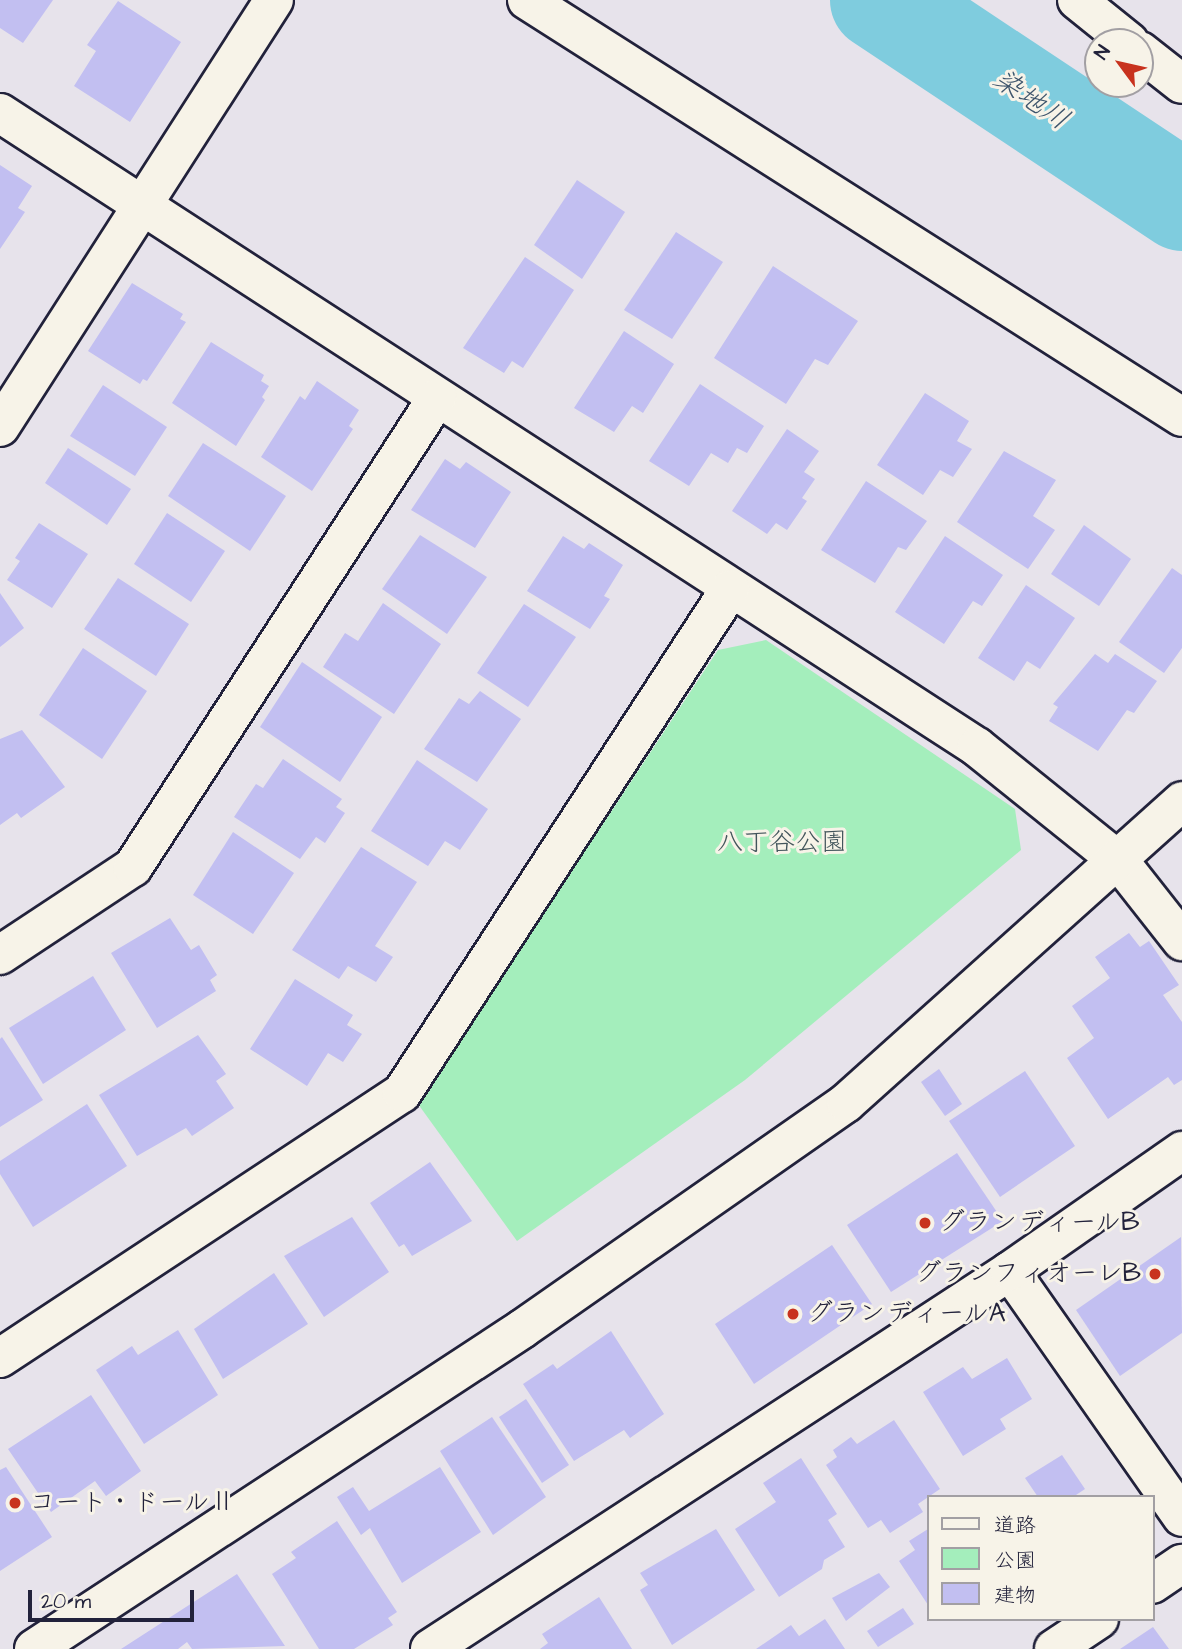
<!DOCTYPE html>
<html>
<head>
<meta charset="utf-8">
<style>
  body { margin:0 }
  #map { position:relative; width:1182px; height:1649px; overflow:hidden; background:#e7e3eb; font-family:"Architects Daughter","Klee One",sans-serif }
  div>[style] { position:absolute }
  .green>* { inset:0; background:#a4eebc }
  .river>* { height:100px; margin:-50px; padding:0 50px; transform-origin:50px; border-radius:50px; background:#7fccde }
  .building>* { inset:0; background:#c2bff1 }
  .roads { filter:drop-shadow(2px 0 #22223b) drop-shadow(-2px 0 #22223b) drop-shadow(0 2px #22223b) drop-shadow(0 -2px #22223b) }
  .minor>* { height:38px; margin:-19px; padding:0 19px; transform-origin:19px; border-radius:19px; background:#f7f3e8 }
  .dots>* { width:19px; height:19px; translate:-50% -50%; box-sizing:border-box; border:4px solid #f7f3e8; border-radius:50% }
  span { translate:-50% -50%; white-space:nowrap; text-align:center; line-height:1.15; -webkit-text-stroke:6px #f7f3e8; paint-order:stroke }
  .park-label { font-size:26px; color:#42555b }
  .poi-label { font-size:26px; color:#22223b }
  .left { translate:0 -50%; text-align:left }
  .right { translate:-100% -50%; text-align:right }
  .water-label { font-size:28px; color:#3e556c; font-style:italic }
  .legend { position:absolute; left:927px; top:1495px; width:228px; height:126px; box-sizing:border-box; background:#f7f3e8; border:2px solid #a29fa3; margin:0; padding:9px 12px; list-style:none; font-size:21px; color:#22223b }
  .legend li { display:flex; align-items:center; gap:14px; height:35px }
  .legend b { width:35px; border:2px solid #a29fa3 }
  .north { position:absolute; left:1084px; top:28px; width:70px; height:70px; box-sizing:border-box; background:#f7f3e8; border:2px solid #a29fa3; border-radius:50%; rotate:303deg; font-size:19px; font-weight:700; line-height:28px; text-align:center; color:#22223b }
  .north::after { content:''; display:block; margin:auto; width:24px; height:32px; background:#c8321e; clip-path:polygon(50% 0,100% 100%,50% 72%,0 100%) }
  .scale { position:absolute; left:28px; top:1590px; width:166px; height:32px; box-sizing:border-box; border:4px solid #22223b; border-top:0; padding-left:9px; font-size:21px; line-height:24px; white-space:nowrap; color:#22223b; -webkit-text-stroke:5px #f7f3e8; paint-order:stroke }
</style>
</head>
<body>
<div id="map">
  <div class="green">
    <i style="clip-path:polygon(766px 640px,1015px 809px,1021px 850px,745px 1080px,517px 1241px,418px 1104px,718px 650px)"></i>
  </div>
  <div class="river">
    <i style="left:880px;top:0;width:363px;rotate:33.6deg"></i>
  </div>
  <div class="building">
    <i style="clip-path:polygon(0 0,53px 0,23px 43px,0 28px)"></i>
    <i style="clip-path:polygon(118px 1px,181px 42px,130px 122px,74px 86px,96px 51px,87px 45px)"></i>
    <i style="clip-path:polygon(0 165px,32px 186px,18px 208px,25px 212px,0 249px)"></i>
    <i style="clip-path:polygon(577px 180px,625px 212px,582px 279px,534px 245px)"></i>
    <i style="clip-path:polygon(676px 232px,723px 262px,672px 339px,624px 310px)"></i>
    <i style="clip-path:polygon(525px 257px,574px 290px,523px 368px,512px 361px,504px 373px,463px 348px)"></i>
    <i style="clip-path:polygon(773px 266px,858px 321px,828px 365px,815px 359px,786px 404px,714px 358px)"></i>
    <i style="clip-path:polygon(132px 283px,183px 314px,180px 319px,186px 322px,147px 381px,143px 379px,140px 384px,88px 351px)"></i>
    <i style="clip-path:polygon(624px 331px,674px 364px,643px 413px,632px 406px,614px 432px,574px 408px)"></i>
    <i style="clip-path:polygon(211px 342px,264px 375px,261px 381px,269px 386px,262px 397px,265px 400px,236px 446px,172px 403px)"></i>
    <i style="clip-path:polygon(317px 381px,359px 410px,349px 426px,353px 429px,312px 491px,261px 457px,300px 396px,305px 400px)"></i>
    <i style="clip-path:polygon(700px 384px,764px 426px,747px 453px,737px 448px,728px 463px,711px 453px,689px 486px,649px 461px)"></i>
    <i style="clip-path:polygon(103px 385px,167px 427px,135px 476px,70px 436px)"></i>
    <i style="clip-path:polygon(925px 393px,969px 421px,957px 441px,972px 449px,953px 477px,940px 470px,923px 495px,877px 465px)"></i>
    <i style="clip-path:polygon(787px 429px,819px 451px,804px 472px,815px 479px,802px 498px,807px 501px,787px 530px,776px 523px,767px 534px,732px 511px)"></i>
    <i style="clip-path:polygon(203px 443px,286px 496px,250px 551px,168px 496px)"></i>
    <i style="clip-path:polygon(68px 448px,131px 489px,107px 525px,45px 483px)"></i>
    <i style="clip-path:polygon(1004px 451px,1056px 480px,1033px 516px,1055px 530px,1028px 569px,957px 522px)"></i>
    <i style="clip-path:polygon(445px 459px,460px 469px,466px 462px,511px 492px,475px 548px,411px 510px)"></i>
    <i style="clip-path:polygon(866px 481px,927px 521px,906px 550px,898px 547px,875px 583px,821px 550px)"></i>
    <i style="clip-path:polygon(167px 513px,225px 551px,191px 602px,134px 564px)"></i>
    <i style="clip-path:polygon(39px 523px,88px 554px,52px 608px,7px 580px,20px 561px,15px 558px)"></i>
    <i style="clip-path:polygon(1084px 525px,1131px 559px,1099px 606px,1051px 574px)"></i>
    <i style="clip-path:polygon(420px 535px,487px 577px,447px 634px,382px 589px)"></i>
    <i style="clip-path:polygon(563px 536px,584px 549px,589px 543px,623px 565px,604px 596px,610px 599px,590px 629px,527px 591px)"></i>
    <i style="clip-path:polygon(945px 536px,1003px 575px,982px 606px,973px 601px,944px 644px,895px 612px)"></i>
    <i style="clip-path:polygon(1172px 568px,1182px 575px,1182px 648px,1164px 673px,1119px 642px)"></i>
    <i style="clip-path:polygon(118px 578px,189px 624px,156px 676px,84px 629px)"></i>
    <i style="clip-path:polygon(1026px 585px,1075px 618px,1040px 669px,1027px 661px,1014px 681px,978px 658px)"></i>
    <i style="clip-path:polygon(0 593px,24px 628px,0 647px)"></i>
    <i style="clip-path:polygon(383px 603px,441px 644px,394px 714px,323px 667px,345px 633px,358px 641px)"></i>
    <i style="clip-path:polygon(524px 604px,576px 637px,528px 707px,477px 673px)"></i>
    <i style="clip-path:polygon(83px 648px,147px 691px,102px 759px,39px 715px)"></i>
    <i style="clip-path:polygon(1095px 654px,1108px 663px,1115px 654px,1157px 681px,1134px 713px,1127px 710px,1098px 751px,1049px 721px,1058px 707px,1053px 704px)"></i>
    <i style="clip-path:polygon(302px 662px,382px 717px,340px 782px,260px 727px)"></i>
    <i style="clip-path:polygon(480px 691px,521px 719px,477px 782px,424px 749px,459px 698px,469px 704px)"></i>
    <i style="clip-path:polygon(22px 730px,65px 787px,21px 818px,17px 813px,0 825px,0 739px)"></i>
    <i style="clip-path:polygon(283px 759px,342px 799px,336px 807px,345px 813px,325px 843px,316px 837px,300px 859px,234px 817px,256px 784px,263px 788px)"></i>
    <i style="clip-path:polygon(417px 760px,488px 809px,460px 850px,445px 841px,428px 866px,371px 831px)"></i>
    <i style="clip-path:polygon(233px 832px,294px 873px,253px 934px,193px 895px)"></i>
    <i style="clip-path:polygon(361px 847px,417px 882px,375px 946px,393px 957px,376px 982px,348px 966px,339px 979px,292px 950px)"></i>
    <i style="clip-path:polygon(170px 918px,191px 950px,199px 945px,217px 975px,210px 980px,216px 991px,157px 1028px,111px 953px)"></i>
    <i style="clip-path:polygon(1129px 933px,1140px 947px,1149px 941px,1179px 985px,1163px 995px,1182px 1022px,1182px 1080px,1174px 1085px,1168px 1077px,1108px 1119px,1067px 1058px,1094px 1038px,1072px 1006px,1110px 978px,1095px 957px)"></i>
    <i style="clip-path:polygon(93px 976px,126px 1030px,43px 1084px,9px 1028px)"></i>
    <i style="clip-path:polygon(295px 979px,353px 1015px,347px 1025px,362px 1034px,343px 1062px,328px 1053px,307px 1086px,250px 1049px)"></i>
    <i style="clip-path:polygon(198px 1035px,226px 1074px,216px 1081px,234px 1108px,192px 1136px,186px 1128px,137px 1156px,99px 1095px)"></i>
    <i style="clip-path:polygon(2px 1037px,43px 1100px,0 1127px,0 1039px)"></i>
    <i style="clip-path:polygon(939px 1069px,962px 1104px,945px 1116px,921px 1082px)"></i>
    <i style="clip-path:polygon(1025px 1071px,1075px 1146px,1000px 1197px,949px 1121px)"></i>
    <i style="clip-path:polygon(87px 1104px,127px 1166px,33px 1227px,0 1174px,0 1161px)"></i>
    <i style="clip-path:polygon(957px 1153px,1003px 1221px,891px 1292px,847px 1225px)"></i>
    <i style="clip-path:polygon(430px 1162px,472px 1221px,412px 1256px,404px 1244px,399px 1247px,370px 1203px)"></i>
    <i style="clip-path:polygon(352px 1217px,389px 1272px,324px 1317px,284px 1256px)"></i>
    <i style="clip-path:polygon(1181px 1237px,1182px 1333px,1120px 1376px,1076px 1310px)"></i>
    <i style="clip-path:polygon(832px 1245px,872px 1304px,754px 1384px,715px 1324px)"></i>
    <i style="clip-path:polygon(274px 1273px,308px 1324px,223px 1379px,194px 1329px)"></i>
    <i style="clip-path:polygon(178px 1330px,218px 1395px,144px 1444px,96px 1370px,132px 1346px,138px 1355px)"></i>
    <i style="clip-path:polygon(611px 1331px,664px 1414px,630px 1438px,624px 1430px,574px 1461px,523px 1384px,553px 1364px,557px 1369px)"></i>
    <i style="clip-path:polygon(1007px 1358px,1032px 1399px,1000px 1419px,1006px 1429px,963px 1456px,923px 1392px,963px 1367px,972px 1379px)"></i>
    <i style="clip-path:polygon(91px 1395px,141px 1471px,106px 1496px,95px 1481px,51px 1512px,8px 1449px)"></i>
    <i style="clip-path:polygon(526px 1399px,569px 1465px,542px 1483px,499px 1417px)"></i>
    <i style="clip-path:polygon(492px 1417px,546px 1497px,493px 1535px,440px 1451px)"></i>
    <i style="clip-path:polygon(894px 1420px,940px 1489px,918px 1504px,923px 1512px,890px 1533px,881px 1520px,868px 1528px,826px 1465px,837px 1457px,833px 1450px,851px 1437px,857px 1444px)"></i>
    <i style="clip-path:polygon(1062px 1455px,1085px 1489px,1073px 1497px,1038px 1497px,1025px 1478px)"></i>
    <i style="clip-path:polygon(801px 1458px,837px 1514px,828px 1520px,845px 1547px,824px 1560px,822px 1569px,779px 1597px,735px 1529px,776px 1502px,763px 1483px)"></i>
    <i style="clip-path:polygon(6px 1467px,52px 1537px,0 1571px,0 1470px)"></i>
    <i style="clip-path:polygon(440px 1467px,481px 1532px,402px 1583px,370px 1528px,361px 1535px,337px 1497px,353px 1487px,369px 1511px)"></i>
    <i style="clip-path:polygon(337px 1521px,397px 1612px,388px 1618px,393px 1625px,354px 1649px,319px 1649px,272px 1574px,296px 1558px,291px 1552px)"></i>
    <i style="clip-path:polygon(716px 1529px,755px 1590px,672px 1645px,640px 1590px,648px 1585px,640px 1573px)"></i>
    <i style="clip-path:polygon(928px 1529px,928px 1605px,899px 1561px,915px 1550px,909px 1541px)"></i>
    <i style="clip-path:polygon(879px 1573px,890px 1587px,846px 1621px,832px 1598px)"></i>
    <i style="clip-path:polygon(237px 1574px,285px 1646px,192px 1649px,187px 1642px,178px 1649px,121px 1649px)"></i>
    <i style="clip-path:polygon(599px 1597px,632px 1649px,540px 1649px,548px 1643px,542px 1634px)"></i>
    <i style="clip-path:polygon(903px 1608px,914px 1624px,878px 1647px,867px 1631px)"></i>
    <i style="clip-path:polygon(825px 1619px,845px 1649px,756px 1649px,791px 1625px,799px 1636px)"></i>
    <i style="clip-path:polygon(1153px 1627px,1169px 1649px,1120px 1649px)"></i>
  </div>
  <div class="roads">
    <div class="minor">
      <i style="left:527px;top:0;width:776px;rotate:32.48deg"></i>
      <i style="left:1077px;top:0;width:67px;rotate:38.9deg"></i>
      <i style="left:1140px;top:51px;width:53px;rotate:38.2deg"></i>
      <i style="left:0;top:113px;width:1165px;rotate:32.98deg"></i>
      <i style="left:977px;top:747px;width:182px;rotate:38.8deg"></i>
      <i style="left:1119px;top:861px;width:102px;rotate:51.8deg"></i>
      <i style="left:0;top:427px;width:507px;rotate:-57.31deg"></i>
      <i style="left:0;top:955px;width:159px;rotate:-33.5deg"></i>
      <i style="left:133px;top:867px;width:559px;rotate:-57.05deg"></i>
      <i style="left:1010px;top:1271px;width:300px;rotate:55deg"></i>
      <i style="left:0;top:1358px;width:481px;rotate:-33.4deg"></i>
      <i style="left:402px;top:1093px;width:601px;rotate:-56.94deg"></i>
      <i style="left:1152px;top:1584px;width:36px;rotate:-34deg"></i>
      <i style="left:34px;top:1649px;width:584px;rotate:-33.25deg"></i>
      <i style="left:522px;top:1329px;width:395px;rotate:-34.9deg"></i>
      <i style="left:846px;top:1103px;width:452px;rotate:-41.9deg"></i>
      <i style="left:430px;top:1649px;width:692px;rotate:-33.09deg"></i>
      <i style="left:1010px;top:1271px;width:210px;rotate:-34.9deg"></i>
      <i style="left:1054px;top:1649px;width:54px;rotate:-33.7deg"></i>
    </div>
  </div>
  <div class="dots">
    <i style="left:925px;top:1223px;background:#c8321e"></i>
    <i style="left:1155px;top:1274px;background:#c8321e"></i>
    <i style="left:793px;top:1314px;background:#c8321e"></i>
    <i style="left:15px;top:1503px;background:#c8321e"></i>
  </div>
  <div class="park-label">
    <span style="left:782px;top:843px">八丁谷公園</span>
  </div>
  <div class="poi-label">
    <span class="left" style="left:939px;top:1223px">グランディールB</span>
    <span class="right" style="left:1141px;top:1274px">グランフィオーレB</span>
    <span class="left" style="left:807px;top:1314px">グランディールA</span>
    <span class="left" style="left:29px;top:1503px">コート・ドールⅡ</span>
  </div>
  <div class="water-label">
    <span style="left:1031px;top:100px;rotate:34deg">染地川</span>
  </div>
  <ul class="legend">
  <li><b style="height:9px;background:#f7f3e8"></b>道路</li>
  <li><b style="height:19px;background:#a4eebc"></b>公園</li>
  <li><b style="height:19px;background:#c2bff1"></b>建物</li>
  </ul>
  <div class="north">N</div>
  <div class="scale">20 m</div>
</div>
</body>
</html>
